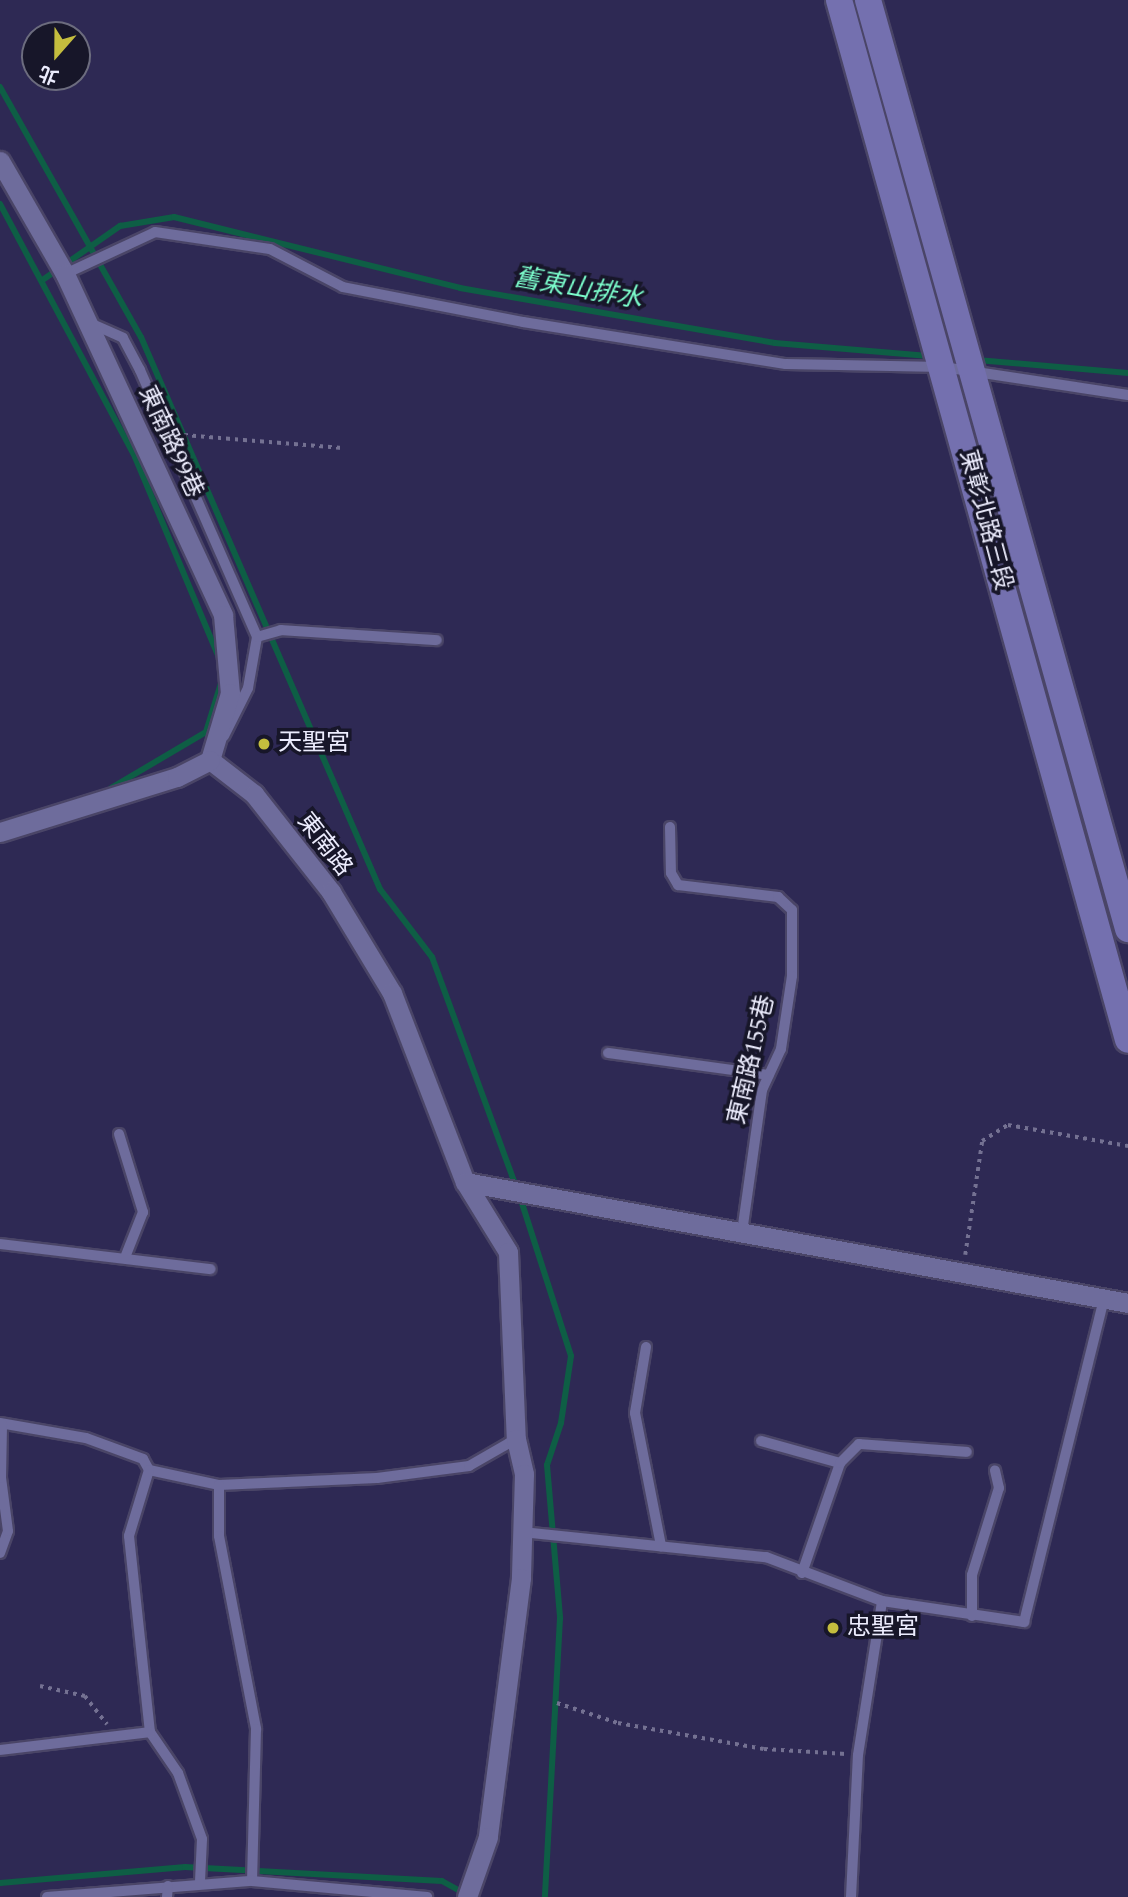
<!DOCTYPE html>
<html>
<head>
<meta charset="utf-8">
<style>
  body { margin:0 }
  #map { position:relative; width:1128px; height:1897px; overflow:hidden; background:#2e2954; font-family:Spectral,"Noto Sans TC",serif }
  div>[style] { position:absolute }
  .stream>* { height:6px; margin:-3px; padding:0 3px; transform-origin:3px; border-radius:3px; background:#0e5e45 }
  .path>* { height:3.5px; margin-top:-1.75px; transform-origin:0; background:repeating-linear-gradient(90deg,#747192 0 3.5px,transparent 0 8.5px) }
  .roads { filter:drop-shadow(2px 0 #4a4567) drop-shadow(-2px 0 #4a4567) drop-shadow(0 2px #4a4567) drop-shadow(0 -2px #4a4567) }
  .lane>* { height:10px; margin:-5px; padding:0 5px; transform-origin:5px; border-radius:5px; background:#6e6c9c }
  .street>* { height:19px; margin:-9.5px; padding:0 9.5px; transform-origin:9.5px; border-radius:9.5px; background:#6e6c9c }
  .secondary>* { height:26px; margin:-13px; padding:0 13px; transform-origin:13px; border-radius:13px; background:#7470af }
  .dots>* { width:19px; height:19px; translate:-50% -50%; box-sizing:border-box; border:4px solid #171629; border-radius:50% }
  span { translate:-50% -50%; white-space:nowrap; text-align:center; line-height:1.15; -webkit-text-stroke:7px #171629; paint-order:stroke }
  .street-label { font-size:24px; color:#ececfd }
  .poi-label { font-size:24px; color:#ececfd }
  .left { translate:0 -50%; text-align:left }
  .water-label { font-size:26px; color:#7bfccb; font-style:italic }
  .north { position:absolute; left:21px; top:21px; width:70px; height:70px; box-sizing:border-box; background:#171629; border:2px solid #6c6c7e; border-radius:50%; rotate:201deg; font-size:19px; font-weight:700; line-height:28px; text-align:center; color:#ececfd }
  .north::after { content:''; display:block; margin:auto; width:24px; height:32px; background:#c4bd3e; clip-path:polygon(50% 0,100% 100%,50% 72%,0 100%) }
</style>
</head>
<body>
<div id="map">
  <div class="stream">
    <i style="left:0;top:87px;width:287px;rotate:60.6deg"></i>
    <i style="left:141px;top:337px;width:602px;rotate:66.59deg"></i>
    <i style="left:380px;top:889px;width:86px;rotate:52.6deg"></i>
    <i style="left:432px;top:957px;width:245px;rotate:69.9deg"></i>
    <i style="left:0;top:204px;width:287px;rotate:61.9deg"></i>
    <i style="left:135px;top:457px;width:220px;rotate:67.3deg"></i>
    <i style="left:44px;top:279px;width:93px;rotate:-34.9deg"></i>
    <i style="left:120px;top:226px;width:55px;rotate:-9.5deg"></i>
    <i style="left:174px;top:217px;width:295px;rotate:13.9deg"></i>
    <i style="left:460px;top:288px;width:320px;rotate:9.9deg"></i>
    <i style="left:775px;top:343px;width:157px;rotate:4.8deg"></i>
    <i style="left:977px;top:360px;width:152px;rotate:4.9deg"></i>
    <i style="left:111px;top:788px;width:110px;rotate:-30.5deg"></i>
    <i style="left:206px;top:732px;width:54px;rotate:-72.9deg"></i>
    <i style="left:520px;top:1197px;width:167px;rotate:72.2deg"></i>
    <i style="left:571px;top:1356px;width:68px;rotate:98.5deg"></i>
    <i style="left:561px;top:1423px;width:44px;rotate:108.4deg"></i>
    <i style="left:547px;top:1465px;width:154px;rotate:85.1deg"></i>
    <i style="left:560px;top:1618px;width:279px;rotate:93.1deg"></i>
    <i style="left:0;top:1883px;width:186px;rotate:-4.9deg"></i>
    <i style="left:185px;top:1867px;width:257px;rotate:3.1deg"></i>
    <i style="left:442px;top:1881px;width:26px;rotate:29deg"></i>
  </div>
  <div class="path">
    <i style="left:184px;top:435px;width:159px;rotate:4.7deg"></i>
    <i style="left:965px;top:1255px;width:115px;rotate:-81.5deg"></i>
    <i style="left:982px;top:1141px;width:31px;rotate:-32deg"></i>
    <i style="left:1008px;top:1125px;width:122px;rotate:9.9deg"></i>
    <i style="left:40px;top:1686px;width:46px;rotate:12.5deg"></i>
    <i style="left:85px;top:1696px;width:36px;rotate:52deg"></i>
    <i style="left:557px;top:1703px;width:64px;rotate:18.2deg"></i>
    <i style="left:618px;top:1723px;width:148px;rotate:10.1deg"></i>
    <i style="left:764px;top:1749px;width:82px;rotate:3.5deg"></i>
  </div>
  <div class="roads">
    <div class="lane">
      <i style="left:65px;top:274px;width:99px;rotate:-25deg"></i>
      <i style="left:155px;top:232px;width:116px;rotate:8.4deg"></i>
      <i style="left:270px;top:249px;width:82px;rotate:27.5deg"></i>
      <i style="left:343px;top:287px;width:183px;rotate:11deg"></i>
      <i style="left:523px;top:322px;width:266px;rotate:9.1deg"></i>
      <i style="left:786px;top:364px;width:157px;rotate:1.1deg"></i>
      <i style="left:943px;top:367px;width:187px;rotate:8.6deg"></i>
      <i style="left:90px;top:323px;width:36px;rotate:24deg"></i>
      <i style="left:123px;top:338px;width:36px;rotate:62deg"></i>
      <i style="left:140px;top:370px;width:292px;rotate:66.3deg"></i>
      <i style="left:224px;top:736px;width:54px;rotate:-63.4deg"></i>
      <i style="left:248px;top:688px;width:52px;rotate:-80deg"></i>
      <i style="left:257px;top:637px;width:25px;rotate:-16deg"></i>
      <i style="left:281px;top:630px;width:156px;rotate:3.7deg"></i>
      <i style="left:670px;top:827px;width:46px;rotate:88.8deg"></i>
      <i style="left:671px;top:873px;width:14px;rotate:60deg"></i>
      <i style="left:678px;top:885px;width:101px;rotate:6.8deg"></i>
      <i style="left:778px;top:897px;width:19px;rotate:43deg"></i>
      <i style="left:792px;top:910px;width:66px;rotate:90deg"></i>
      <i style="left:792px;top:976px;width:74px;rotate:98.6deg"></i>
      <i style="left:781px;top:1049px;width:45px;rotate:114.9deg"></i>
      <i style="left:762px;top:1090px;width:143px;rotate:98deg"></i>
      <i style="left:608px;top:1053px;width:162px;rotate:7.8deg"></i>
      <i style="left:119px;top:1134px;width:82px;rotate:72.9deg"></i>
      <i style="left:143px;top:1212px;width:46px;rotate:111.6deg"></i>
      <i style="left:0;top:1244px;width:212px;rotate:6.8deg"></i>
      <i style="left:646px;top:1347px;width:67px;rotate:99.5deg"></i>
      <i style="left:635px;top:1413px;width:136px;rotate:78.9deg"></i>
      <i style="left:0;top:1423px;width:87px;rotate:9.9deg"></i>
      <i style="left:86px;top:1438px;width:61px;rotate:20.2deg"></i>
      <i style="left:143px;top:1459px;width:13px;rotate:61deg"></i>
      <i style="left:149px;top:1470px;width:72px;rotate:12.1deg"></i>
      <i style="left:219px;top:1485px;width:158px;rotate:-2.5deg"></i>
      <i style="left:377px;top:1478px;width:93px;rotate:-7.4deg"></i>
      <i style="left:469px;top:1466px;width:54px;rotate:-29.9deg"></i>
      <i style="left:761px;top:1441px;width:82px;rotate:15.6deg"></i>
      <i style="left:149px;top:1470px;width:69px;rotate:106.9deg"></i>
      <i style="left:129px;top:1536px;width:197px;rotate:83.9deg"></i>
      <i style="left:150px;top:1732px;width:50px;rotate:55.7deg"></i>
      <i style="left:178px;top:1773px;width:70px;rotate:70deg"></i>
      <i style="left:202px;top:1839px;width:43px;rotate:92.7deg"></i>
      <i style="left:219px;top:1485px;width:51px;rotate:90deg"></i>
      <i style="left:219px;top:1536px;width:197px;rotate:79.1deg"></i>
      <i style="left:256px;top:1729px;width:152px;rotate:91.5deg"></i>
      <i style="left:522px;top:1532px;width:245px;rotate:5.9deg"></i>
      <i style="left:766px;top:1557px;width:124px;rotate:20.8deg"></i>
      <i style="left:0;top:1553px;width:23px;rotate:-70deg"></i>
      <i style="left:8px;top:1531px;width:53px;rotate:-97.5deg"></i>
      <i style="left:1px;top:1478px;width:54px;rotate:-88.9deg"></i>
      <i style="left:802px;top:1573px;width:116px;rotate:-70.9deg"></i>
      <i style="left:840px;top:1463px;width:27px;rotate:-45deg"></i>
      <i style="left:859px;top:1444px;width:108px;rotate:4.2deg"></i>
      <i style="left:972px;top:1616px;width:41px;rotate:-90deg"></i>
      <i style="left:972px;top:1575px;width:91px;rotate:-72.8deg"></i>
      <i style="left:999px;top:1488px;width:18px;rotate:-103deg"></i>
      <i style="left:0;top:1750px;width:151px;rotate:-6.8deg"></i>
      <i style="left:47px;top:1897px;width:206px;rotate:-4.5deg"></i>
      <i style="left:252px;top:1881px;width:176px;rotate:5.2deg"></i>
      <i style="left:167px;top:1897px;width:11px;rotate:-85deg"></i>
      <i style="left:851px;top:1897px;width:142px;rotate:-87.2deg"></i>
      <i style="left:858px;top:1755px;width:156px;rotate:-81.1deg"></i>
      <i style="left:882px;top:1601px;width:144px;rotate:8.4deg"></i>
      <i style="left:1024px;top:1622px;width:333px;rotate:-76.1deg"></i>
    </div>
    <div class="street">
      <i style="left:0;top:161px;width:130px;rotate:60.1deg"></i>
      <i style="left:65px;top:274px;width:376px;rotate:65.1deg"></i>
      <i style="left:223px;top:615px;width:78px;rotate:84.9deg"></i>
      <i style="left:230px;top:693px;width:70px;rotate:106.6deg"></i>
      <i style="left:210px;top:760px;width:56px;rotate:37.7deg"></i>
      <i style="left:254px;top:794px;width:125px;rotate:51.8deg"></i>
      <i style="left:331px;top:892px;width:118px;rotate:58.9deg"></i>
      <i style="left:392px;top:993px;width:203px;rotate:68.9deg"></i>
      <i style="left:465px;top:1182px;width:82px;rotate:58.4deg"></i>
      <i style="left:508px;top:1252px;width:187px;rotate:87.6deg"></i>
      <i style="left:516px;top:1439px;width:36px;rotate:77deg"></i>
      <i style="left:524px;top:1474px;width:104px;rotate:91.7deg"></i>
      <i style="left:521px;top:1578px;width:261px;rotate:97.3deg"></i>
      <i style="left:488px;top:1837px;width:64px;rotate:109.3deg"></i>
      <i style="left:0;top:832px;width:185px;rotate:-17.3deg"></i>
      <i style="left:177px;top:777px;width:37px;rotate:-27deg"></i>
      <i style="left:465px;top:1182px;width:674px;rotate:10.34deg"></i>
    </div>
    <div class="secondary">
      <i style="left:839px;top:0;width:1079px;rotate:74.47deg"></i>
      <i style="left:868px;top:0;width:965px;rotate:74.36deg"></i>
    </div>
  </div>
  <div class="dots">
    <i style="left:264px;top:744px;background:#c4bd3e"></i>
    <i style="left:833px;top:1628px;background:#c4bd3e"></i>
  </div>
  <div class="street-label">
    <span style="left:170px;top:442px;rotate:65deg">東南路99巷</span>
    <span style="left:985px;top:520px;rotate:75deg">東彰北路三段</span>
    <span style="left:324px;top:845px;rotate:52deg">東南路</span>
    <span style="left:752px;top:1060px;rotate:-77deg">東南路155巷</span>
  </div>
  <div class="poi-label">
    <span class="left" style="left:278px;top:744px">天聖宮</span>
    <span class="left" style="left:847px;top:1628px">忠聖宮</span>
  </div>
  <div class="water-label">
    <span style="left:578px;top:289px;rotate:10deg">舊東山排水</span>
  </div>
  <div class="north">北</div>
</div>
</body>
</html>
